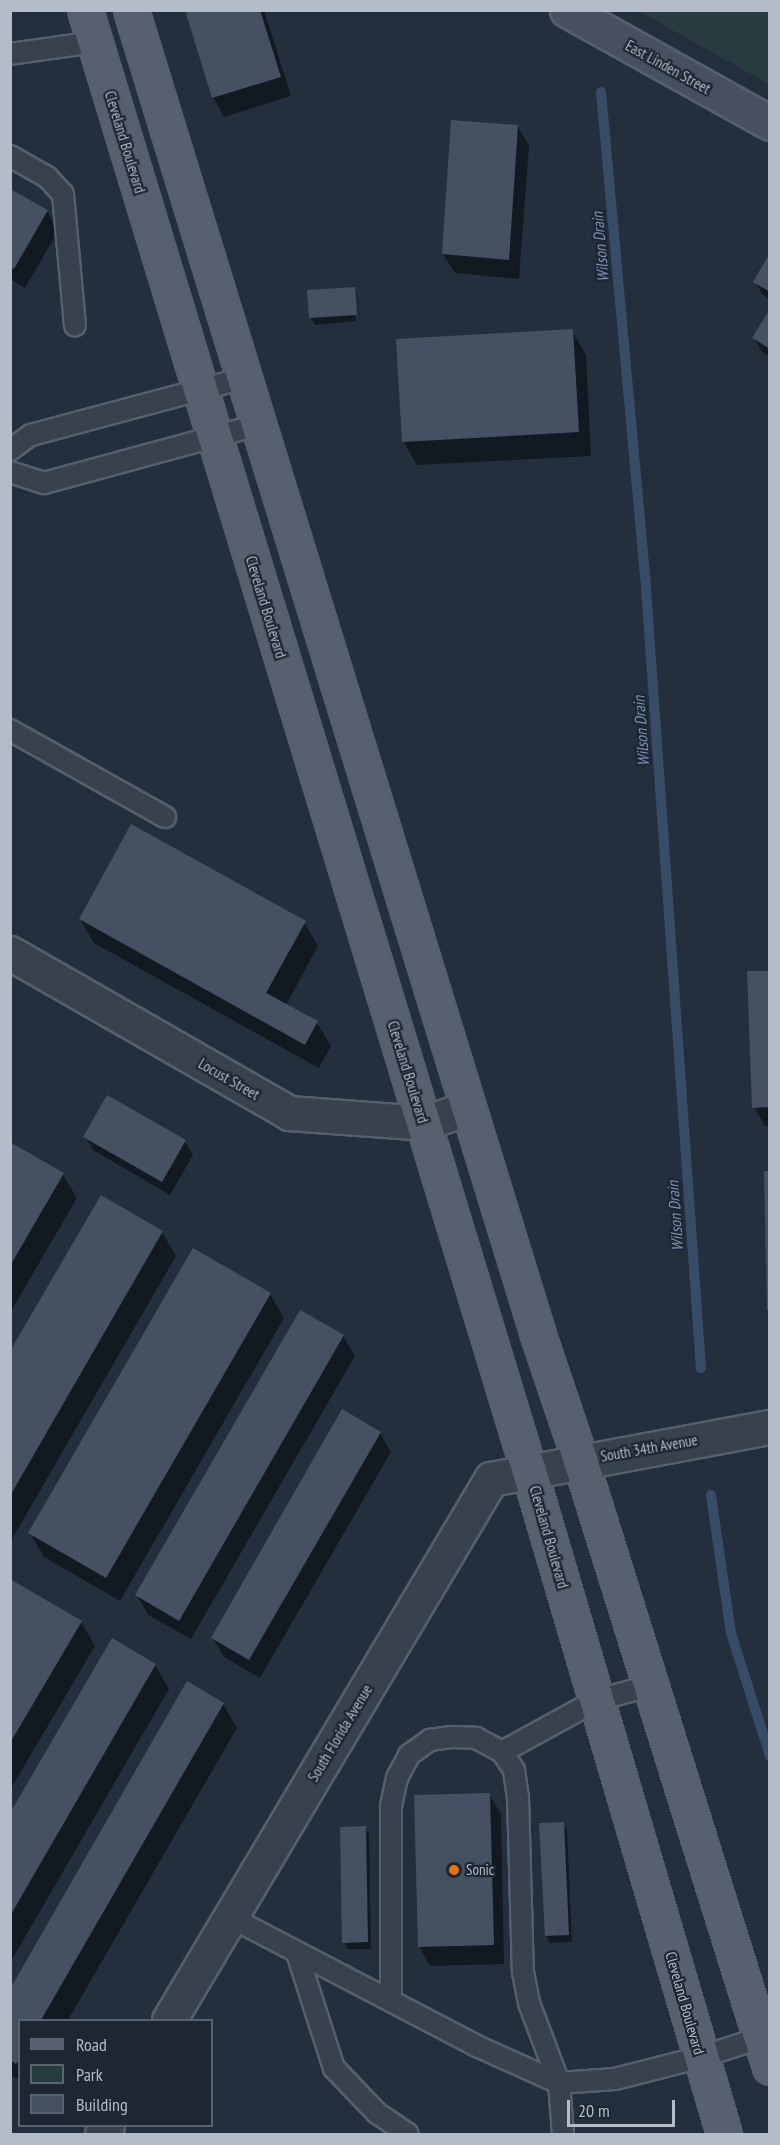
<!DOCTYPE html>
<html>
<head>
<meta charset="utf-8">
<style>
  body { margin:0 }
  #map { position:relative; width:780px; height:2145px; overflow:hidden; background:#242f3e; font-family:"PT Sans Narrow",sans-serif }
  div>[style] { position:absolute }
  .green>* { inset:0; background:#263c3f }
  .shadow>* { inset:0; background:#0007 }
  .stream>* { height:10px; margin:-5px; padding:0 5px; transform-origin:5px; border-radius:5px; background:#394c67 }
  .building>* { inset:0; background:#455162 }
  .roads { filter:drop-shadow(2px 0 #565f6c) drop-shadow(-2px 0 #565f6c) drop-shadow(0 2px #565f6c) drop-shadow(0 -2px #565f6c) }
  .service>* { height:20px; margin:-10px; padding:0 10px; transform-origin:10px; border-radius:10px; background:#38414e }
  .minor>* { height:33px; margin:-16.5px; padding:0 16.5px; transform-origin:16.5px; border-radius:16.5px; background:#38414e }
  .secondary>* { height:33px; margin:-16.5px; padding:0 16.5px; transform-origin:16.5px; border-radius:16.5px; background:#465061 }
  .primary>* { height:33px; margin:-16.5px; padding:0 16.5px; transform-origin:16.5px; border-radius:16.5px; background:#56606e }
  .dots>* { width:16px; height:16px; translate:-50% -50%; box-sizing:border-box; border:3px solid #1d2633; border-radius:50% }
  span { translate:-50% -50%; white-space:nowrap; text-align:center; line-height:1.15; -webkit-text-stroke:4.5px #1d2633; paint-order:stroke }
  .street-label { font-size:15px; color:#b4bcc9 }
  .poi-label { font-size:15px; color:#b4bcc9 }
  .left { translate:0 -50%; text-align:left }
  .water-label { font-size:16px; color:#7c92b1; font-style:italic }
  .frame { position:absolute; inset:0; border:12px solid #b4bcc9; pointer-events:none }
  .legend { position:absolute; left:18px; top:2019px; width:195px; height:108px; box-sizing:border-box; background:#1d2633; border:2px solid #59626f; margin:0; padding:8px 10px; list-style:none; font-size:18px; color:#b4bcc9 }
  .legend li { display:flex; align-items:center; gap:12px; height:30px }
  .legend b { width:30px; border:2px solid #59626f }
  .scale { position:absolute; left:567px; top:2100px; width:108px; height:27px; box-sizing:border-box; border:3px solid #b4bcc9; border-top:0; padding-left:8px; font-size:18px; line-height:21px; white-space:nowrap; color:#b4bcc9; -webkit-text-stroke:4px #1d2633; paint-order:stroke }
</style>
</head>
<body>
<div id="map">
  <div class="green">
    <i style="clip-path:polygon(638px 11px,769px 11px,769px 84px)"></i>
  </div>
  <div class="shadow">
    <i style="clip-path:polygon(187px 10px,264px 10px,291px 96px,224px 117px,213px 97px)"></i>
    <i style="clip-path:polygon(517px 126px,529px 145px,519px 279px,455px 273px,443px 254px)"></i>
    <i style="clip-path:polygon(10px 191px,47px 211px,58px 231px,25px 288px,10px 279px)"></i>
    <i style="clip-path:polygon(770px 256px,770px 299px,763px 295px,755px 282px)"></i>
    <i style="clip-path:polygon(354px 288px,358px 295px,360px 321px,357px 293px,354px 293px,356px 321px,315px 325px,311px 318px,309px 291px)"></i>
    <i style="clip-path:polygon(770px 312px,770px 357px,762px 352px,754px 338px)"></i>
    <i style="clip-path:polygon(572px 331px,586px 355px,591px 456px,417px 465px,403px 441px)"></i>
    <i style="clip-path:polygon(80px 919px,304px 922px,318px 946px,286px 1005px,317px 1023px,331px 1046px,319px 1068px,94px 943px)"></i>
    <i style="clip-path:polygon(770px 972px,770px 1126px,765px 1126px,754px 1107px)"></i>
    <i style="clip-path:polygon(85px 1136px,185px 1142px,193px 1155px,170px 1195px,93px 1150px)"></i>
    <i style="clip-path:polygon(10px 1144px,63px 1175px,77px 1198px,10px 1313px)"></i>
    <i style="clip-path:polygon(162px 1232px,176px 1256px,12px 1539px,10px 1354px)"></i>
    <i style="clip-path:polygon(270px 1294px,284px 1318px,120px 1601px,44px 1557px,30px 1533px)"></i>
    <i style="clip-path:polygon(300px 1312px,343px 1336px,355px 1356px,191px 1639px,148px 1615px,137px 1595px)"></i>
    <i style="clip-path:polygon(380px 1433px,391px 1452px,260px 1678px,224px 1657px,212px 1637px)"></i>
    <i style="clip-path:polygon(10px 1581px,81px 1622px,95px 1646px,10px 1790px)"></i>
    <i style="clip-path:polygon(155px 1665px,169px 1689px,10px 1963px,10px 1816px)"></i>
    <i style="clip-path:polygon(223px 1704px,237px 1728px,68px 2020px,20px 2020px,20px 2080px,10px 2075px,10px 1992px)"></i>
    <i style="clip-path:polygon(489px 1794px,501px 1814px,504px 1964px,430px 1966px,419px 1946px)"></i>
    <i style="clip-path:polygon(541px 1824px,563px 1824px,567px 1830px,572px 1942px,550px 1943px,546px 1936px)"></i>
    <i style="clip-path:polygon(365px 1828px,369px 1834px,371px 1949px,348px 1949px,344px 1942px)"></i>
  </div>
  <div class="stream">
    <i style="left:601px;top:92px;width:498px;rotate:84.8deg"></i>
    <i style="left:646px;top:588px;width:782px;rotate:85.97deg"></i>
    <i style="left:711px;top:1495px;width:139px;rotate:81.8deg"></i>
    <i style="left:731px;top:1633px;width:129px;rotate:72.4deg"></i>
  </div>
  <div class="building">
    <i style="clip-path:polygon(185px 10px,260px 10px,281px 77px,212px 98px)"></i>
    <i style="clip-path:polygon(451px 120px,518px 125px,509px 260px,442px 254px)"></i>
    <i style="clip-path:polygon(10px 189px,48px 210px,14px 269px,10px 267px)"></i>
    <i style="clip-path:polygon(770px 253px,770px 292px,753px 282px)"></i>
    <i style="clip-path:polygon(355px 287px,357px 315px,309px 318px,307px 290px)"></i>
    <i style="clip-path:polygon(770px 309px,770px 349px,752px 338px)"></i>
    <i style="clip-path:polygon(573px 329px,579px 432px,402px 442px,396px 339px)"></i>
    <i style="clip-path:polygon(131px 824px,306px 921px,266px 993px,318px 1021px,305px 1045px,79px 919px)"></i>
    <i style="clip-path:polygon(747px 971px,770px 971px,770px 1107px,752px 1108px)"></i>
    <i style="clip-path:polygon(107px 1095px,186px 1140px,162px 1182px,83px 1137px)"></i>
    <i style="clip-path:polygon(10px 1142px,64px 1173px,10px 1266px)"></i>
    <i style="clip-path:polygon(764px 1171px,770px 1171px,770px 1310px,767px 1310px)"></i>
    <i style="clip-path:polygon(101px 1195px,163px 1231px,10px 1496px,10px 1351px)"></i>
    <i style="clip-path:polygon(193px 1248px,271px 1293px,106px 1578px,28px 1533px)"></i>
    <i style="clip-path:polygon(300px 1310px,344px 1335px,179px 1621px,135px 1595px)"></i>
    <i style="clip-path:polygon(342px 1409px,381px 1432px,249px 1660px,211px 1638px)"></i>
    <i style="clip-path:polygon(10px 1579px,82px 1621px,10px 1743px)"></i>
    <i style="clip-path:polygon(112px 1638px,156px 1664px,10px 1916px,10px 1813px)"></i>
    <i style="clip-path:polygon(187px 1681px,224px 1703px,41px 2020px,20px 2020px,20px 2058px,16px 2064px,10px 2060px,10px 1989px)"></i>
    <i style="clip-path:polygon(490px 1793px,494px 1945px,418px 1947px,414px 1795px)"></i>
    <i style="clip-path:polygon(564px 1822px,569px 1935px,545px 1936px,539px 1823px)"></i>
    <i style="clip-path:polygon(366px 1826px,368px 1942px,342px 1943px,340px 1827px)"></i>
  </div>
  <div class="roads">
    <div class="service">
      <i style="left:10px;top:54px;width:86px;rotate:-8deg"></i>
      <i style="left:10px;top:156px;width:43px;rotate:29.6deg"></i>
      <i style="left:47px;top:177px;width:23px;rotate:47deg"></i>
      <i style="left:63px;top:194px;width:132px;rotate:84.8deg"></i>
      <i style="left:10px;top:450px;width:26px;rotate:-36deg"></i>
      <i style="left:31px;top:435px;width:220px;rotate:-15deg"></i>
      <i style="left:10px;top:472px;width:36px;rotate:18deg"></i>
      <i style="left:44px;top:483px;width:222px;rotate:-15.2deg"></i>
      <i style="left:10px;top:730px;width:178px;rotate:29.3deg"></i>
      <i style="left:502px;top:1752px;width:108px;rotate:-28.7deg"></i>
      <i style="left:597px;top:1700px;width:55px;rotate:-14.8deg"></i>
      <i style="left:230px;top:1917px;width:281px;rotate:27.6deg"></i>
      <i style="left:479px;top:2047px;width:88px;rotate:24.2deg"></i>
      <i style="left:559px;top:2083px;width:56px;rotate:-4.1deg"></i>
      <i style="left:615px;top:2079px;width:89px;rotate:-14.3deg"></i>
      <i style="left:701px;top:2057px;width:62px;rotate:-17.9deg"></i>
      <i style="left:297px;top:1953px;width:121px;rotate:72.2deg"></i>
      <i style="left:334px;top:2068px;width:62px;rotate:46.3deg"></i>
      <i style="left:377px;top:2113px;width:37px;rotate:34deg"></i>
      <i style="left:391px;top:2001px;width:195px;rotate:-90deg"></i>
      <i style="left:391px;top:1806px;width:29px;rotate:-78deg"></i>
      <i style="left:397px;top:1778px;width:26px;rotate:-62deg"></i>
      <i style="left:409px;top:1755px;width:26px;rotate:-36deg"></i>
      <i style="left:430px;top:1740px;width:22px;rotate:-8deg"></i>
      <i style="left:452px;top:1737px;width:24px;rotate:2deg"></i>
      <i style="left:476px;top:1738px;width:30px;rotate:28deg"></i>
      <i style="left:502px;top:1752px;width:22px;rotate:56deg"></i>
      <i style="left:514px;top:1770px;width:27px;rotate:82deg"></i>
      <i style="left:518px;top:1797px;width:175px;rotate:88.4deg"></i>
      <i style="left:523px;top:1972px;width:32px;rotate:79deg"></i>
      <i style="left:529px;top:2003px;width:85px;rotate:69.4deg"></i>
      <i style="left:559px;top:2083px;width:51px;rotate:85.5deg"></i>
    </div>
    <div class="minor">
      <i style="left:10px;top:953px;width:322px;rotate:29.8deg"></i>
      <i style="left:289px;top:1113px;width:135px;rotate:4.2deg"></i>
      <i style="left:424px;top:1123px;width:46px;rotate:-18.8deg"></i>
      <i style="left:169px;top:2020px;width:630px;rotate:-59.24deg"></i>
      <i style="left:491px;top:1479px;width:284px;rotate:-10.6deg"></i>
      <i style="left:102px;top:2134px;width:9px;rotate:-58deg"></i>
    </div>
    <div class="secondary">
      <i style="left:567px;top:10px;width:232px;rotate:29.1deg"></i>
    </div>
    <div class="primary">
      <i style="left:85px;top:10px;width:1527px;rotate:73.1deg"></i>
      <i style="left:529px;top:1471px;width:691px;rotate:73.61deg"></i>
      <i style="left:131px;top:10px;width:1386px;rotate:72.92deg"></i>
      <i style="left:538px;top:1335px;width:132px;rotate:71.4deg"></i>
      <i style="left:580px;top:1460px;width:636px;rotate:72.62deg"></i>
    </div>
  </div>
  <div class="dots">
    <i style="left:454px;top:1870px;background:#e8710a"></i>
  </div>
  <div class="street-label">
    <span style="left:668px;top:67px;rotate:29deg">East Linden Street</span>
    <span style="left:125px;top:142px;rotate:73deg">Cleveland Boulevard</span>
    <span style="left:266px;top:607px;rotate:73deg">Cleveland Boulevard</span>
    <span style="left:408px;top:1072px;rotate:73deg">Cleveland Boulevard</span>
    <span style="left:229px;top:1079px;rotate:30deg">Locust Street</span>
    <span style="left:649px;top:1448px;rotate:-10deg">South 34th Avenue</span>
    <span style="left:549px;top:1537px;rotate:74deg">Cleveland Boulevard</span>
    <span style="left:340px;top:1733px;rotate:-59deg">South Florida Avenue</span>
    <span style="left:685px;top:2003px;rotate:74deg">Cleveland Boulevard</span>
  </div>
  <div class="poi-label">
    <span class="left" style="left:466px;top:1870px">Sonic</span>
  </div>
  <div class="water-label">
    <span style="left:600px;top:247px;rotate:-95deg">Wilson Drain</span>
    <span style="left:641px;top:731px;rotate:-94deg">Wilson Drain</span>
    <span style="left:675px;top:1216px;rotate:-94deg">Wilson Drain</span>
  </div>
  <div class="frame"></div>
  <ul class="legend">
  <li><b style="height:8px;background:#56606e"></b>Road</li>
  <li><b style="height:16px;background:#263c3f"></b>Park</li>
  <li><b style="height:16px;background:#455162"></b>Building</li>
  </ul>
  <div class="scale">20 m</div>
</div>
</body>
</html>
